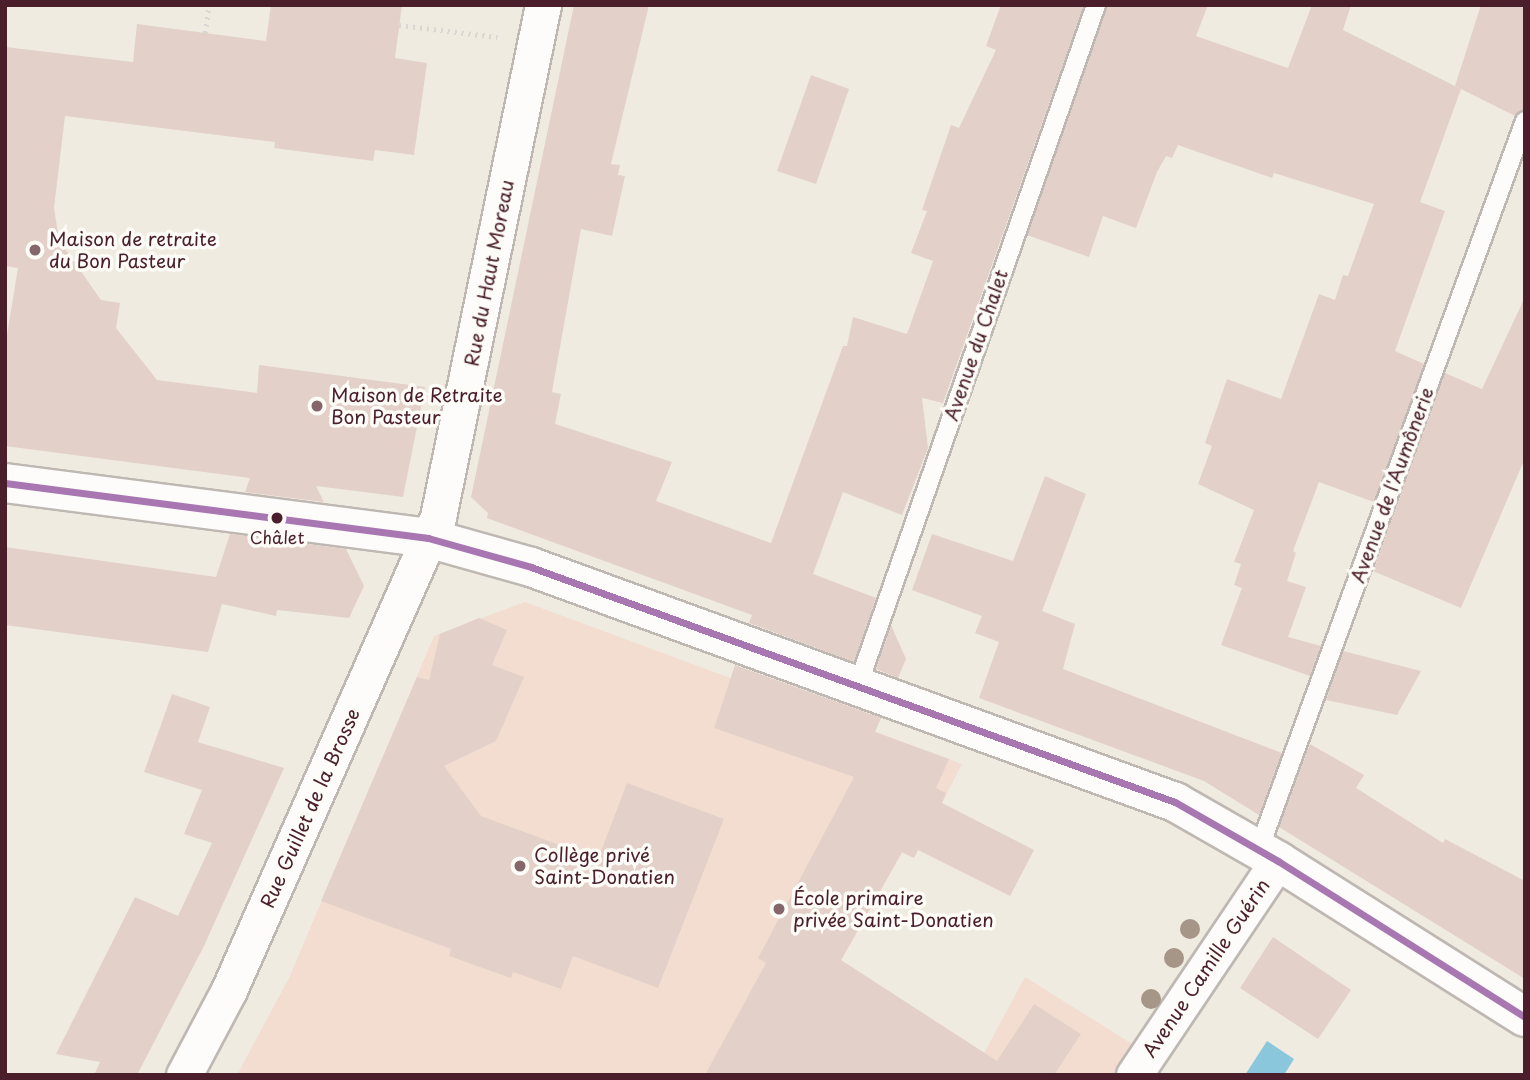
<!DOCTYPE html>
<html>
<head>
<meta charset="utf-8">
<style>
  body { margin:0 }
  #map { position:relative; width:1530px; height:1080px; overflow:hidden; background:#efebe1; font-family:"Playpen Sans",sans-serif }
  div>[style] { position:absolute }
  .built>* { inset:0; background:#f3ddd1 }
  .water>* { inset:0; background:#8ac7dd }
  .building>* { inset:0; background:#e3d1c9 }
  .path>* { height:4.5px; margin-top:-2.25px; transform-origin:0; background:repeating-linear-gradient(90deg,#d9d6d3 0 2px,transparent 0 7px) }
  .roads { filter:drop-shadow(2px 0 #bfb7b2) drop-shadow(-2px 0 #bfb7b2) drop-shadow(0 2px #bfb7b2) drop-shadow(0 -2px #bfb7b2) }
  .lane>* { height:18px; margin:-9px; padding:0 9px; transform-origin:9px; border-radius:9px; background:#fdfcfa }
  .street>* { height:35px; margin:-17.5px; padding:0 17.5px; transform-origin:17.5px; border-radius:17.5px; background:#fdfcfa }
  .secondary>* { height:38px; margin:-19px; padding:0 19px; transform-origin:19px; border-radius:19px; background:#fdfcfa }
  .bus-1>* { height:7px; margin:-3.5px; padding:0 3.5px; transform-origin:3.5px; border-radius:3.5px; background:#a877b2 }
  .trees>* { width:20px; height:20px; margin:-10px; border-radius:50%; background:#a69687 }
  .dots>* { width:19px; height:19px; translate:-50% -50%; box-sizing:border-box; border:4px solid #fdfcf7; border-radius:50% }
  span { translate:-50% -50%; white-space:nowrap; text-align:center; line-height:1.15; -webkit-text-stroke:7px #fdfcf7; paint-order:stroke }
  .bus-label { font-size:17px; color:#4a1f2b }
  .poi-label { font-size:19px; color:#4a1f2b }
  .left { translate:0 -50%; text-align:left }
  .street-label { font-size:19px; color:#4a1f2b }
  .frame { position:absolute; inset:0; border:7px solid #4a1f2b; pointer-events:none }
</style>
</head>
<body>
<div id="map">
  <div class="built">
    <i style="clip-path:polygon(525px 602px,962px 764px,914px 858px,902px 853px,841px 961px,984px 1053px,1025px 977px,1137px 1047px,1118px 1075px,237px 1075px,289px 978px,434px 636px)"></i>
  </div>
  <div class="water">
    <i style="clip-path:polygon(1267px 1041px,1294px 1059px,1284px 1075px,1245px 1075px)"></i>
  </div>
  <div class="building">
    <i style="clip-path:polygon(271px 5px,402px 5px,395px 58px,427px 63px,414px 155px,375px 150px,373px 161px,274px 148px,275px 142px,65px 116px,54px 208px,59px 240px,101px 300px,120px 303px,116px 328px,157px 380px,257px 393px,259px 365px,425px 387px,403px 497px,316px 486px,324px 502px,245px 492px,250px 478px,5px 446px,5px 347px,18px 268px,5px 266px,5px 47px,133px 62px,137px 24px,266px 41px)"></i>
    <i style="clip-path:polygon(574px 5px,649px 5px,611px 164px,620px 165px,618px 175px,625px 176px,612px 236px,581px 229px,552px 392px,561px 394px,555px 424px,672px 462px,656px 501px,771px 543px,843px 346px,847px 346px,853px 317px,907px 334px,933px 261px,911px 253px,927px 211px,922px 210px,951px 125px,959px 128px,996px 50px,986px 46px,1001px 5px,1084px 5px,943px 403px,922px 398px,928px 448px,902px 515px,843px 492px,813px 574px,876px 598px,854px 662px,749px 623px,752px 615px,487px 518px,488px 513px,471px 497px)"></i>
    <i style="clip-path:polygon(1107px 5px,1208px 5px,1196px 36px,1288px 68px,1312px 5px,1351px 5px,1343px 30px,1461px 89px,1420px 202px,1445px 211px,1395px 351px,1424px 364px,1374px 502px,1319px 482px,1293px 551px,1296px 553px,1287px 581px,1306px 587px,1288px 637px,1321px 646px,1310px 676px,1221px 645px,1242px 588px,1234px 585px,1241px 564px,1234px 562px,1254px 510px,1198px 484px,1212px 446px,1205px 443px,1227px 379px,1281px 399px,1319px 294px,1335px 300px,1343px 275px,1348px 276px,1374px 204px,1274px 173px,1272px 178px,1178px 145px,1172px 158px,1166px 156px,1157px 172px,1136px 228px,1103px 216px,1089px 257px,1027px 235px)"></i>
    <i style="clip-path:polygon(1481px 5px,1525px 5px,1525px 110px,1515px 116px,1455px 86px)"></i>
    <i style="clip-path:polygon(811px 75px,849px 89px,816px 184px,777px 171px)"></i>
    <i style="clip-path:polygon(1525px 297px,1525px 458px,1461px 608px,1373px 571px,1445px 373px,1482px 389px)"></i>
    <i style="clip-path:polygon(1045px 476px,1086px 494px,1042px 611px,1075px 624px,1063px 669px,1282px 753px,1259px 815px,1204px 781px,979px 698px,999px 642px,975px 633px,982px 616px,912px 590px,932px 534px,1013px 561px)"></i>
    <i style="clip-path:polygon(230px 534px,346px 549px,364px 586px,349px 618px,277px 610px,276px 616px,222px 604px,208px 652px,5px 625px,5px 547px,216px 577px)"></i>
    <i style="clip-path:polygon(479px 618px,507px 630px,492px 665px,524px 677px,496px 741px,444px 766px,481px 816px,598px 859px,627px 783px,724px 819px,658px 988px,573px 956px,561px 989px,513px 972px,511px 978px,449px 956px,451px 949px,321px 901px,417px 677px,429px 680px,440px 634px)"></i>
    <i style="clip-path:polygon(891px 625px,906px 659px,898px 678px,876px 669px)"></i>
    <i style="clip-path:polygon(1343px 651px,1421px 671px,1397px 715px,1326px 700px)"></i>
    <i style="clip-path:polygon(735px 665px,881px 718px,875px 732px,949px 759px,936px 788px,946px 793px,942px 803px,1034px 850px,1010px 896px,918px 850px,914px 858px,902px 852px,841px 960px,997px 1061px,1034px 1004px,1081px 1034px,1054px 1075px,705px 1075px,766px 963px,758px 958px,854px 777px,714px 728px)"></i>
    <i style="clip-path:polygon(172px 694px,210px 707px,198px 742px,284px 768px,204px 946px,137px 1075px,94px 1075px,100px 1062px,56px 1054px,135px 897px,178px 916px,212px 843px,184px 834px,202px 790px,144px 772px)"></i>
    <i style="clip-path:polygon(1310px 744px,1364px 775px,1356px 788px,1443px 843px,1445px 839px,1525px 881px,1525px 979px,1279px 827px)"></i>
    <i style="clip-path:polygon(1273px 937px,1351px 990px,1318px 1039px,1240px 988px)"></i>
  </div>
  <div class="path">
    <i style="left:399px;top:25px;width:99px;rotate:7deg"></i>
    <i style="left:205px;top:33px;width:28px;rotate:-82deg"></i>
  </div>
  <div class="roads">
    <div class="lane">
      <i style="left:858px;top:685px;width:720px;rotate:-70.71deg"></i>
      <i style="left:1259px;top:849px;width:775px;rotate:-69.93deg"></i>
    </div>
    <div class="street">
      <i style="left:184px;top:1075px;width:96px;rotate:-62.1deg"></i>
      <i style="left:229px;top:990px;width:517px;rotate:-66.16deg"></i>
      <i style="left:438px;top:517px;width:523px;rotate:-78.41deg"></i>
      <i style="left:1134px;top:1075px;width:258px;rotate:-56.1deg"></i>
    </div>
    <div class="secondary">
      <i style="left:5px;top:483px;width:427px;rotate:7.4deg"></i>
      <i style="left:428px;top:538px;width:107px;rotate:15.7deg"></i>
      <i style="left:531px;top:567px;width:686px;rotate:20.05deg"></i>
      <i style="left:1175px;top:802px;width:119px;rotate:29.8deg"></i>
      <i style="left:1278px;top:861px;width:292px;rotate:32.3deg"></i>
    </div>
  </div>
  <div class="bus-1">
    <i style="left:5px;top:483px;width:427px;rotate:7.4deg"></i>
    <i style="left:428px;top:538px;width:107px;rotate:15.7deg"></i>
    <i style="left:531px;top:567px;width:686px;rotate:20.05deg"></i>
    <i style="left:1175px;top:802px;width:119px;rotate:29.8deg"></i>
    <i style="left:1278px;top:861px;width:292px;rotate:32.3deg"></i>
  </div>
  <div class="trees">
    <i style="left:1190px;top:929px"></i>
    <i style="left:1174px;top:958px"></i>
    <i style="left:1151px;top:999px"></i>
  </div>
  <div class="dots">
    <i style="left:35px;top:250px;background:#84666b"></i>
    <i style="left:317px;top:406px;background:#84666b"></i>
    <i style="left:277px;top:518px;background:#4a1f2b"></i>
    <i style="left:520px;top:866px;background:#84666b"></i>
    <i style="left:779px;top:909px;background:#84666b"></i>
  </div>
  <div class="bus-label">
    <span style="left:277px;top:538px">Châlet</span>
  </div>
  <div class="poi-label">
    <span class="left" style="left:49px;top:250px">Maison de retraite<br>du Bon Pasteur</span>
    <span class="left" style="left:331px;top:406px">Maison de Retraite<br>Bon Pasteur</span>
    <span class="left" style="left:534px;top:866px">Collège privé<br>Saint-Donatien</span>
    <span class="left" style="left:793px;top:909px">École primaire<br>privée Saint-Donatien</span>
  </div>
  <div class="street-label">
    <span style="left:489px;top:273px;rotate:-79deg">Rue du Haut Moreau</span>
    <span style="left:976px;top:345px;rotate:-71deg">Avenue du Chalet</span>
    <span style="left:1392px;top:485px;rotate:-70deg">Avenue de l'Aumônerie</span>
    <span style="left:310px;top:808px;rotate:-66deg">Rue Guillet de la Brosse</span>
    <span style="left:1206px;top:968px;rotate:-56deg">Avenue Camille Guérin</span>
  </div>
  <div class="frame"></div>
</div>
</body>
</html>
